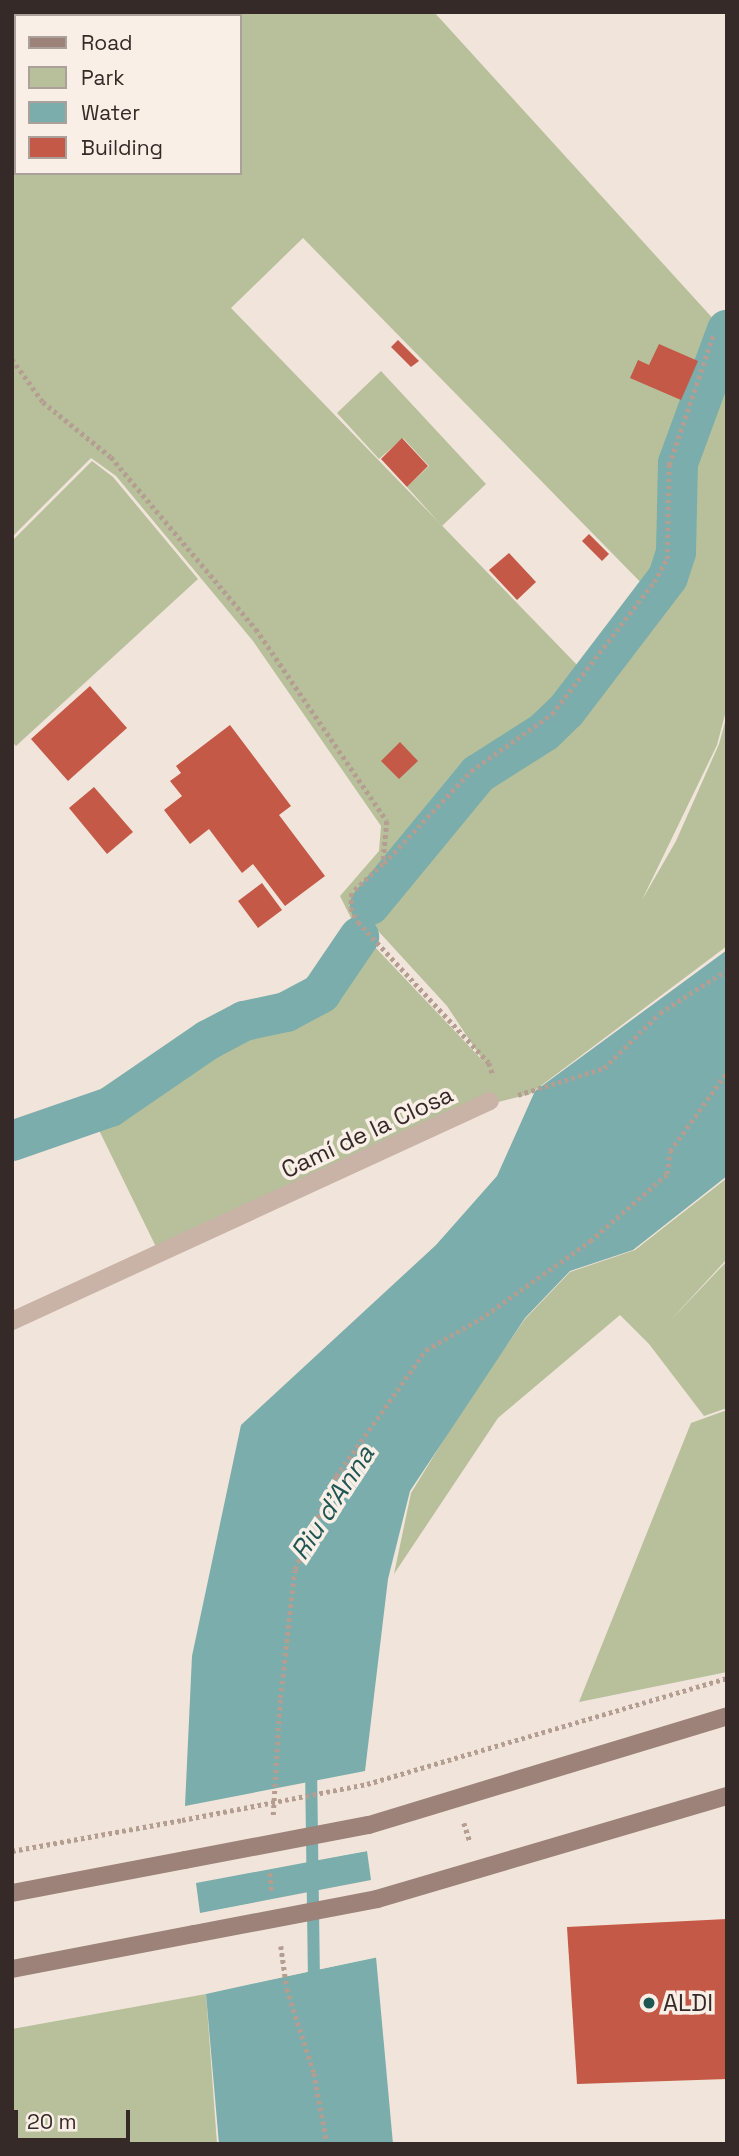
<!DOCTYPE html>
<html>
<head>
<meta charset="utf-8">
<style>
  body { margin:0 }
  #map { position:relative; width:739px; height:2156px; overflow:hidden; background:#f1e4da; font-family:"Space Grotesk",sans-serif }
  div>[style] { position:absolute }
  .green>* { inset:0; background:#b7c09b }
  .water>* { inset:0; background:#7aadab }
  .pier>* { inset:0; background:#f1e4da }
  .stream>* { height:12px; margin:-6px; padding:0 6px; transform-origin:6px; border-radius:6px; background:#7aadab }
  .canal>* { height:40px; margin:-20px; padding:0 20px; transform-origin:20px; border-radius:20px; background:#7aadab }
  .building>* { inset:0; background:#c35946 }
  .path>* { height:4.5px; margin-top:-2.25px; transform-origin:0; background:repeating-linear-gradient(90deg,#b49d91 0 3.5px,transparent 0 7px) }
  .street>* { height:18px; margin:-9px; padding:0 9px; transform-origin:9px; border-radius:9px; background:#c9b3a7 }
  .secondary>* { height:18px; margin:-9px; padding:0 9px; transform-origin:9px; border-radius:9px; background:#9c8278 }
  .path-bridge>* { height:4.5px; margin-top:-2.25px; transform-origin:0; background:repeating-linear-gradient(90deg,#b49d91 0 3.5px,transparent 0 7px) }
  .secondary-bridge>* { height:18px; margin:-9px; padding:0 9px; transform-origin:9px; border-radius:9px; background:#9c8278 }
  .dots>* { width:19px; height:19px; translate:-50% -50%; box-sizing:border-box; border:4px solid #f9efe7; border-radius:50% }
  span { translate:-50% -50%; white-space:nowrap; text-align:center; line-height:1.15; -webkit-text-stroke:7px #f9efe7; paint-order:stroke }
  .street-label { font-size:24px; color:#352a27 }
  .poi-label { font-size:24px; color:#352a27 }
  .left { translate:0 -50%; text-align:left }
  .water-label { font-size:26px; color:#1e5654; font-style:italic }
  .frame { position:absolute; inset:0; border:14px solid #352a27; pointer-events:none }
  .legend { position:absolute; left:14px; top:14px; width:228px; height:161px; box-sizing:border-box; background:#f9efe7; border:2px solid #aba09a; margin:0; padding:9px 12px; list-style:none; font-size:21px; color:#352a27 }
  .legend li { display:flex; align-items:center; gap:14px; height:35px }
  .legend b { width:35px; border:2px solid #aba09a }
  .scale { position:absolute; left:14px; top:2110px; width:116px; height:32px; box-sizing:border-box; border:4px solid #352a27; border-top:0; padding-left:9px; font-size:21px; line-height:24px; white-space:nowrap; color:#352a27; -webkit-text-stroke:5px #f9efe7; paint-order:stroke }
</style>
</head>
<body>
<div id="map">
  <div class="green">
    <i style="clip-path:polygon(evenodd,12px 12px,91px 16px,16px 16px,16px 173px,240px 173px,240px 16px,211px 16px,214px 12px,434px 12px,727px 334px,727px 707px,717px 745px,642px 900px,676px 841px,719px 744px,727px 715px,727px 946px,530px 1094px,490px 1104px,158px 1251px,95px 1122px,244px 1028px,232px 1005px,243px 1009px,273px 1004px,313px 979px,355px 926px,484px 1062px,447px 1006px,369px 921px,355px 926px,340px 896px,379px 851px,381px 826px,253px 641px,116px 476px,91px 458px,12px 537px,12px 12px,303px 238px,655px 597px,568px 712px,545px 734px,478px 778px,580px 668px,231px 308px,303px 238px)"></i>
    <i style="clip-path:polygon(381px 371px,486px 484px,442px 526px,407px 487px,429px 466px,403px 438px,379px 459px,337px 413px)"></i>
    <i style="clip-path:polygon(92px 461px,113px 477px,198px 579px,16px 746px,12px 742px,12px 541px)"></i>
    <i style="clip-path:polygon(727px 1178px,727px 1259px,667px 1324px,727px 1261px,727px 1408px,704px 1416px,649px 1344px,620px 1315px,498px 1418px,394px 1574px,411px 1493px,467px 1402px,525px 1319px,570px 1272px,635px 1250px)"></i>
    <i style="clip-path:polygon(727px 1410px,727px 1672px,579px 1702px,691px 1423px)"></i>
    <i style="clip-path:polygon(206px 1994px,217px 2144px,12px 2144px,12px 2029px)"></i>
  </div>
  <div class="water">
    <i style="clip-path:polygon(727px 950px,727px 1176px,633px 1250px,570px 1271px,525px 1318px,410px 1491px,388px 1579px,365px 1771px,185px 1806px,192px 1656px,241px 1425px,436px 1245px,497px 1176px,535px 1091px)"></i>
    <i style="clip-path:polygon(367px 1851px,371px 1880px,200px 1913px,196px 1883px)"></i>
    <i style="clip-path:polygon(376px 1957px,393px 2144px,219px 2144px,206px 1994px)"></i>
  </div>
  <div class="pier">
    <i style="clip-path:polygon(364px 1772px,354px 1777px,183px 1808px)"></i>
    <i style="clip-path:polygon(367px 1848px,367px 1851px,193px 1881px,195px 1880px)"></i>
    <i style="clip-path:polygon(371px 1881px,372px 1884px,197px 1914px)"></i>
    <i style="clip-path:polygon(375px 1954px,379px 1957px,206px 1993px,206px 1990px)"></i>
  </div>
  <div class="stream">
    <i style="left:311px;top:1766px;width:220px;rotate:89.2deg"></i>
  </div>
  <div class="canal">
    <i style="left:370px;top:905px;width:170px;rotate:-50.5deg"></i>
    <i style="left:478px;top:774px;width:78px;rotate:-32.5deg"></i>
    <i style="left:544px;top:732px;width:30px;rotate:-44deg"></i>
    <i style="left:566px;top:711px;width:168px;rotate:-52.7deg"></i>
    <i style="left:668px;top:577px;width:26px;rotate:-72deg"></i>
    <i style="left:676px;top:552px;width:89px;rotate:-88.7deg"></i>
    <i style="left:678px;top:463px;width:142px;rotate:-69.8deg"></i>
    <i style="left:12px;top:1141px;width:104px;rotate:-19.1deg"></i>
    <i style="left:110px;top:1107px;width:119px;rotate:-34.4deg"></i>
    <i style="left:208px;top:1040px;width:41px;rotate:-27.8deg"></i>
    <i style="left:244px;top:1021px;width:43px;rotate:-12.1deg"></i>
    <i style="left:286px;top:1012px;width:40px;rotate:-28deg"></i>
    <i style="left:321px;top:993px;width:68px;rotate:-55.8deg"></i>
  </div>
  <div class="building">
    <i style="clip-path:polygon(398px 340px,419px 361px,411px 367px,391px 347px)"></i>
    <i style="clip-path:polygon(659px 344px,698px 361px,681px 400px,630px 378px,638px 360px,649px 365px)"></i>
    <i style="clip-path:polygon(402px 438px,428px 466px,407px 487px,381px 459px)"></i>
    <i style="clip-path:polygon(589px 534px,609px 554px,602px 561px,582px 541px)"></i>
    <i style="clip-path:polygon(509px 553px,536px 582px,517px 600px,489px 570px)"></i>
    <i style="clip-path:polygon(90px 686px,127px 728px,68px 781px,31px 739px)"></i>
    <i style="clip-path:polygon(230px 725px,291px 806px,279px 815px,325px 876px,285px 906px,253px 864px,242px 873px,209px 829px,190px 844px,164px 810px,182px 796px,170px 781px,181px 773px,176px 766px)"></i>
    <i style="clip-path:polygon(400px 742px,418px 761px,399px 779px,381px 761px)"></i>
    <i style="clip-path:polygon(94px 787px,133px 832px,107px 854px,69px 808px)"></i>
    <i style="clip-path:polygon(262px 883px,282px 910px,258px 928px,238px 901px)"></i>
    <i style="clip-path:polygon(727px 1919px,727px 2079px,577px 2084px,567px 1927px)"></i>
  </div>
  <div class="path">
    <i style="left:12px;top:359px;width:53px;rotate:54.2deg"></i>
    <i style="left:43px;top:402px;width:87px;rotate:39deg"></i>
    <i style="left:111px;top:457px;width:225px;rotate:49.9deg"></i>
    <i style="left:256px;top:629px;width:232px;rotate:55.7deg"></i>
    <i style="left:387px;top:821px;width:43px;rotate:95.3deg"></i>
    <i style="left:383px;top:864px;width:42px;rotate:136.9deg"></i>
    <i style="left:352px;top:893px;width:15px;rotate:94deg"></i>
    <i style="left:351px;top:908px;width:16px;rotate:63deg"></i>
    <i style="left:358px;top:922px;width:192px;rotate:47.1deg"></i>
    <i style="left:489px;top:1063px;width:13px;rotate:72deg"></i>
    <i style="left:384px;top:863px;width:127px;rotate:-46.6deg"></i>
    <i style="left:471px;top:771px;width:99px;rotate:-35.1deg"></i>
    <i style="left:552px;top:714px;width:167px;rotate:-52.3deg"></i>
    <i style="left:654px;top:582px;width:26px;rotate:-61deg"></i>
    <i style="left:667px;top:559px;width:94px;rotate:-88.8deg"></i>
    <i style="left:669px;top:465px;width:139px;rotate:-71.2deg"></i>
    <i style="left:518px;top:1095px;width:90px;rotate:-17.4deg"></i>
    <i style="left:604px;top:1068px;width:78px;rotate:-44.5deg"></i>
    <i style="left:660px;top:1013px;width:80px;rotate:-32.7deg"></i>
    <i style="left:367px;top:1784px;width:375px;rotate:-16.4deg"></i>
    <i style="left:273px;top:1815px;width:117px;rotate:-86.6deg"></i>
    <i style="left:280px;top:1698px;width:130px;rotate:-83.4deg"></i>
    <i style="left:295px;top:1569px;width:102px;rotate:-66.2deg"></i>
    <i style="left:336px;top:1476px;width:155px;rotate:-54.5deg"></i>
    <i style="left:426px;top:1350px;width:62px;rotate:-29.9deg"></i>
    <i style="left:480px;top:1319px;width:135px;rotate:-35.3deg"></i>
    <i style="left:590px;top:1241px;width:102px;rotate:-41deg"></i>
    <i style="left:667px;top:1174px;width:23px;rotate:-83deg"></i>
    <i style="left:670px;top:1151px;width:97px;rotate:-54.2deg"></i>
    <i style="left:464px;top:1823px;width:19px;rotate:72deg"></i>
    <i style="left:12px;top:1851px;width:173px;rotate:-10.3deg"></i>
    <i style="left:270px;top:1873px;width:19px;rotate:84deg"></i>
    <i style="left:281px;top:1946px;width:43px;rotate:82.1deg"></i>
    <i style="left:287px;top:1989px;width:88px;rotate:72.2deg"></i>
    <i style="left:314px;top:2073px;width:72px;rotate:79.6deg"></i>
  </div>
  <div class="street">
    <i style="left:12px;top:1321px;width:526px;rotate:-24.71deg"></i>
  </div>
  <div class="secondary">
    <i style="left:369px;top:1825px;width:374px;rotate:-16.9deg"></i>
    <i style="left:12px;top:1893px;width:176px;rotate:-10.8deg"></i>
    <i style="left:377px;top:1899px;width:365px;rotate:-16.4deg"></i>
    <i style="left:12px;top:1969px;width:185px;rotate:-10.9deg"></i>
  </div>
  <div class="path-bridge">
    <i style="left:182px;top:1820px;width:188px;rotate:-11deg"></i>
  </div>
  <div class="secondary-bridge">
    <i style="left:185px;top:1860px;width:187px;rotate:-10.8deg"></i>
    <i style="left:194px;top:1934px;width:186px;rotate:-10.8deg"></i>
  </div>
  <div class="dots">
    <i style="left:649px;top:2003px;background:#1e5654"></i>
  </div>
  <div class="street-label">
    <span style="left:367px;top:1132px;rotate:-25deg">Camí de la Closa</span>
  </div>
  <div class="poi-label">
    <span class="left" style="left:663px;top:2003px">ALDI</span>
  </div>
  <div class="water-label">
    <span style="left:333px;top:1503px;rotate:-57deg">Riu d'Anna</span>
  </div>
  <div class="frame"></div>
  <ul class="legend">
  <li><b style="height:9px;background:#9c8278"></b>Road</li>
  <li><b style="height:19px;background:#b7c09b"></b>Park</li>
  <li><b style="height:19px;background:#7aadab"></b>Water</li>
  <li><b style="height:19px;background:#c35946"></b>Building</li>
  </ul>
  <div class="scale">20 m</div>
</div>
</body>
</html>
